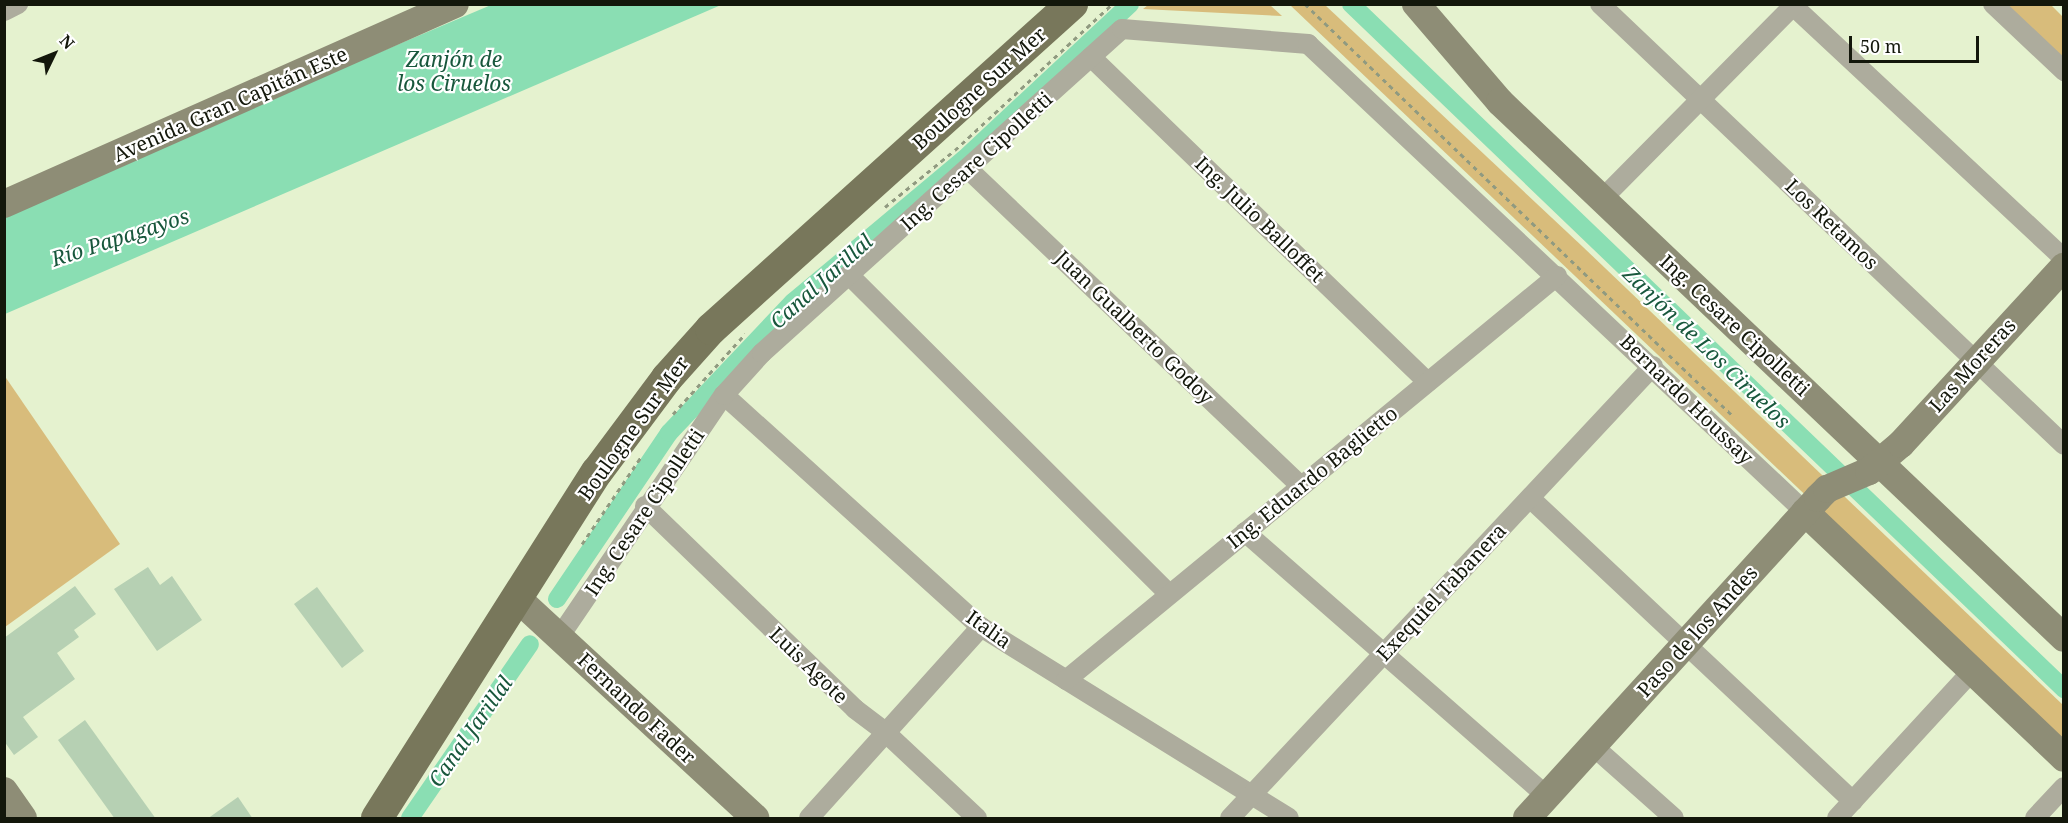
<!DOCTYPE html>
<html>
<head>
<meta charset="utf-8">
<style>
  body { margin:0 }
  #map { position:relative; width:2068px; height:823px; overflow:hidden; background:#e5f2cf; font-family:"Noto Serif",serif }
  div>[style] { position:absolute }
  .green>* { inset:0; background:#d8bc7b }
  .water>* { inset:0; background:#8adeb3 }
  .canal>* { height:18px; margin:-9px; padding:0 9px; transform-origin:9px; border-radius:9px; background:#8adeb3 }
  .building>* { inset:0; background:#b6d0b3 }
  .path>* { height:3px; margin-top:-1.5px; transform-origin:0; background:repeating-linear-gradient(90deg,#909a80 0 4.5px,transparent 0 9px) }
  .street>* { height:20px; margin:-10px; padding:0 10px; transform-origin:10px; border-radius:10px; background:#adac9d }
  .secondary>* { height:28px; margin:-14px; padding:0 14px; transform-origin:14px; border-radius:14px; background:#8e8d76 }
  .primary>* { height:32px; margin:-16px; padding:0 16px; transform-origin:16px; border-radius:16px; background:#78775b }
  span { translate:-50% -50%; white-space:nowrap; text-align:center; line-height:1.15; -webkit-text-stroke:4.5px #fff; paint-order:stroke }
  .street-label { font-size:20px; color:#13170b }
  .water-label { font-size:21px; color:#18573c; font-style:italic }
  .frame { position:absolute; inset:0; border:6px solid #13170b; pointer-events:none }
  .north { position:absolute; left:24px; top:24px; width:60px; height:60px; -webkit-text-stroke:4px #fff; paint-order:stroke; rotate:47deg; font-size:16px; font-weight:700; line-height:24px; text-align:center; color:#13170b }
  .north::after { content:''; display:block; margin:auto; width:21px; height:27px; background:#13170b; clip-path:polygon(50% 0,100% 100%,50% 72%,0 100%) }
  .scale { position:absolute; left:1849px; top:36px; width:130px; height:27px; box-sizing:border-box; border:3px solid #13170b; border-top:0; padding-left:8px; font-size:18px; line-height:21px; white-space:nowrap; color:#13170b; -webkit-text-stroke:4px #fff; paint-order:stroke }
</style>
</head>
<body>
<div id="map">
  <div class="green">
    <i style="clip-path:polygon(1148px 5px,1270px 5px,1282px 16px,1143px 9px)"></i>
    <i style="clip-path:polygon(1290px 5px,1325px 5px,1583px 247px,2063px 705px,2063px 740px)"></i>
    <i style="clip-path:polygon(2002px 5px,2051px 5px,2063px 17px,2063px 63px)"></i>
    <i style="clip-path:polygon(4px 375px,120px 544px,5px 627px,4px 627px)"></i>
  </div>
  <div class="water">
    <i style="clip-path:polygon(491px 5px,721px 5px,5px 314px,5px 211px)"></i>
  </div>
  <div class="canal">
    <i style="left:1351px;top:4px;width:989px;rotate:43.85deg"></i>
    <i style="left:557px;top:599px;width:200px;rotate:-56deg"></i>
    <i style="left:669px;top:433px;width:180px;rotate:-46.6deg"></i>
    <i style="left:793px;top:302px;width:223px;rotate:-39.9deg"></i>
    <i style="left:964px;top:159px;width:227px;rotate:-43deg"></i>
    <i style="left:410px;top:818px;width:211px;rotate:-55.4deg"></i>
  </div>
  <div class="building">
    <i style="clip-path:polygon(148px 567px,160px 585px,172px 576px,202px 620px,157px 651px,114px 589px)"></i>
    <i style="clip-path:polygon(75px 586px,96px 614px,74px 630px,79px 637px,57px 653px,75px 679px,23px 717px,38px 737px,14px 755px,4px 741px,4px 638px)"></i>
    <i style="clip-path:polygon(317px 587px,364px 651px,342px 668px,294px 604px)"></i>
    <i style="clip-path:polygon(85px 720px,156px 819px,115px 819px,58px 740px)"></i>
    <i style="clip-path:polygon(238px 797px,253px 819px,207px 819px)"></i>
  </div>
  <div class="path">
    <i style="left:1305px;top:4px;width:500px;rotate:43.95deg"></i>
    <i style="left:885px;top:207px;width:90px;rotate:-39.2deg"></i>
    <i style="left:955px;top:150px;width:214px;rotate:-42.9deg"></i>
    <i style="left:1669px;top:355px;width:87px;rotate:43.6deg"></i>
    <i style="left:673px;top:414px;width:108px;rotate:-48deg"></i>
    <i style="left:582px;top:544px;width:105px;rotate:-55.9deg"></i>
  </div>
  <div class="street">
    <i style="left:1600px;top:4px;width:640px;rotate:43.54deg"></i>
    <i style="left:1791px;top:4px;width:374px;rotate:43deg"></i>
    <i style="left:1993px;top:4px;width:98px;rotate:43.3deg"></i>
    <i style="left:4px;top:11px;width:16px;rotate:-27deg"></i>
    <i style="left:1091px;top:57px;width:468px;rotate:44deg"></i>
    <i style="left:968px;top:169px;width:460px;rotate:43.6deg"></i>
    <i style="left:1601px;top:200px;width:276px;rotate:-45.3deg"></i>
    <i style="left:849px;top:275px;width:452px;rotate:44.9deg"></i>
    <i style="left:724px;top:395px;width:346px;rotate:42.1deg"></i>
    <i style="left:981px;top:627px;width:362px;rotate:31.8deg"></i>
    <i style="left:1530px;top:498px;width:443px;rotate:43.2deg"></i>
    <i style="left:645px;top:506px;width:292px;rotate:44deg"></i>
    <i style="left:855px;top:709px;width:38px;rotate:37deg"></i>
    <i style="left:885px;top:732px;width:126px;rotate:43.1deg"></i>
    <i style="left:1245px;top:532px;width:401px;rotate:41.2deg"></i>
    <i style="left:560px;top:636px;width:292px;rotate:-55.8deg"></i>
    <i style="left:724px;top:395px;width:57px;rotate:-47.9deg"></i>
    <i style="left:762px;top:353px;width:484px;rotate:-42deg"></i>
    <i style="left:1122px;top:29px;width:187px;rotate:4.6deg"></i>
    <i style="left:1308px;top:44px;width:683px;rotate:43.28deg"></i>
    <i style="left:1066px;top:680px;width:636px;rotate:-39.45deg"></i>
    <i style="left:1593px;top:746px;width:108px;rotate:41.6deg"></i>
    <i style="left:809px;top:818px;width:257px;rotate:-48deg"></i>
    <i style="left:1230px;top:818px;width:619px;rotate:-46.9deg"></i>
    <i style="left:1837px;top:818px;width:200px;rotate:-47.4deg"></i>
    <i style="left:2035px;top:818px;width:42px;rotate:-46.9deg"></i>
  </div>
  <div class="secondary">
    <i style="left:1416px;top:4px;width:129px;rotate:49.4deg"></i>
    <i style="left:1500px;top:102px;width:778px;rotate:43.54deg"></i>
    <i style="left:4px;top:204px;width:493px;rotate:-23.9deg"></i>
    <i style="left:1805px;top:512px;width:357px;rotate:43.5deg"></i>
    <i style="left:518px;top:599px;width:323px;rotate:42.7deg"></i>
    <i style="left:4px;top:791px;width:33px;rotate:55deg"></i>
    <i style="left:1527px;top:818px;width:433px;rotate:-47.7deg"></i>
    <i style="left:1818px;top:498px;width:13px;rotate:-45deg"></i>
    <i style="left:1827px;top:489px;width:46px;rotate:-23.2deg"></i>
    <i style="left:1869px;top:471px;width:42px;rotate:-40.2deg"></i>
    <i style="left:1901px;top:444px;width:241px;rotate:-47.4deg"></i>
  </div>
  <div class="primary">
    <i style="left:377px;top:818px;width:410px;rotate:-57.6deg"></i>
    <i style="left:597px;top:472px;width:117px;rotate:-53.3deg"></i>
    <i style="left:667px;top:378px;width:66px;rotate:-48.1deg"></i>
    <i style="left:711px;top:329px;width:486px;rotate:-42deg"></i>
  </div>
  <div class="street-label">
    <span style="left:979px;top:88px;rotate:-42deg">Boulogne Sur Mer</span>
    <span style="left:230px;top:104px;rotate:-24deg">Avenida Gran Capitán Este</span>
    <span style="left:976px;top:161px;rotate:-42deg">Ing. Cesare Cipolletti</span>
    <span style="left:1260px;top:219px;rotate:44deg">Ing. Julio Balloffet</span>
    <span style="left:1832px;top:224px;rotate:44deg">Los Retamos</span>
    <span style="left:1735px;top:325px;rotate:43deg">Ing. Cesare Cipolletti</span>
    <span style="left:1135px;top:327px;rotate:44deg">Juan Gualberto Godoy</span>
    <span style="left:1972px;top:365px;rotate:-48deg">Las Moreras</span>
    <span style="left:1687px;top:399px;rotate:44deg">Bernardo Houssay</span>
    <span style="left:633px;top:428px;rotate:-54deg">Boulogne Sur Mer</span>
    <span style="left:1312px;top:477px;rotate:-39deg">Ing. Eduardo Baglietto</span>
    <span style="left:644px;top:512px;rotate:-56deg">Ing. Cesare Cipolletti</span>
    <span style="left:1441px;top:592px;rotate:-47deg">Exequiel Tabanera</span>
    <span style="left:989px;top:629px;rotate:36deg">Italia</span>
    <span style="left:1697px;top:631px;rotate:-48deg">Paso de los Andes</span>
    <span style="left:809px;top:665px;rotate:44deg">Luis Agote</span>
    <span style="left:637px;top:708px;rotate:43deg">Fernando Fader</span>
  </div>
  <div class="water-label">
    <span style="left:454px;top:71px">Zanjón de<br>los Ciruelos</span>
    <span style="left:120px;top:237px;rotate:-18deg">Río Papagayos</span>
    <span style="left:821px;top:281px;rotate:-42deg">Canal Jarillal</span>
    <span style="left:1707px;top:347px;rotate:44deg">Zanjón de Los Ciruelos</span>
    <span style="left:470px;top:731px;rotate:-55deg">Canal Jarillal</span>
  </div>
  <div class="frame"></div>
  <div class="north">N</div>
  <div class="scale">50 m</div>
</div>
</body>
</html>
